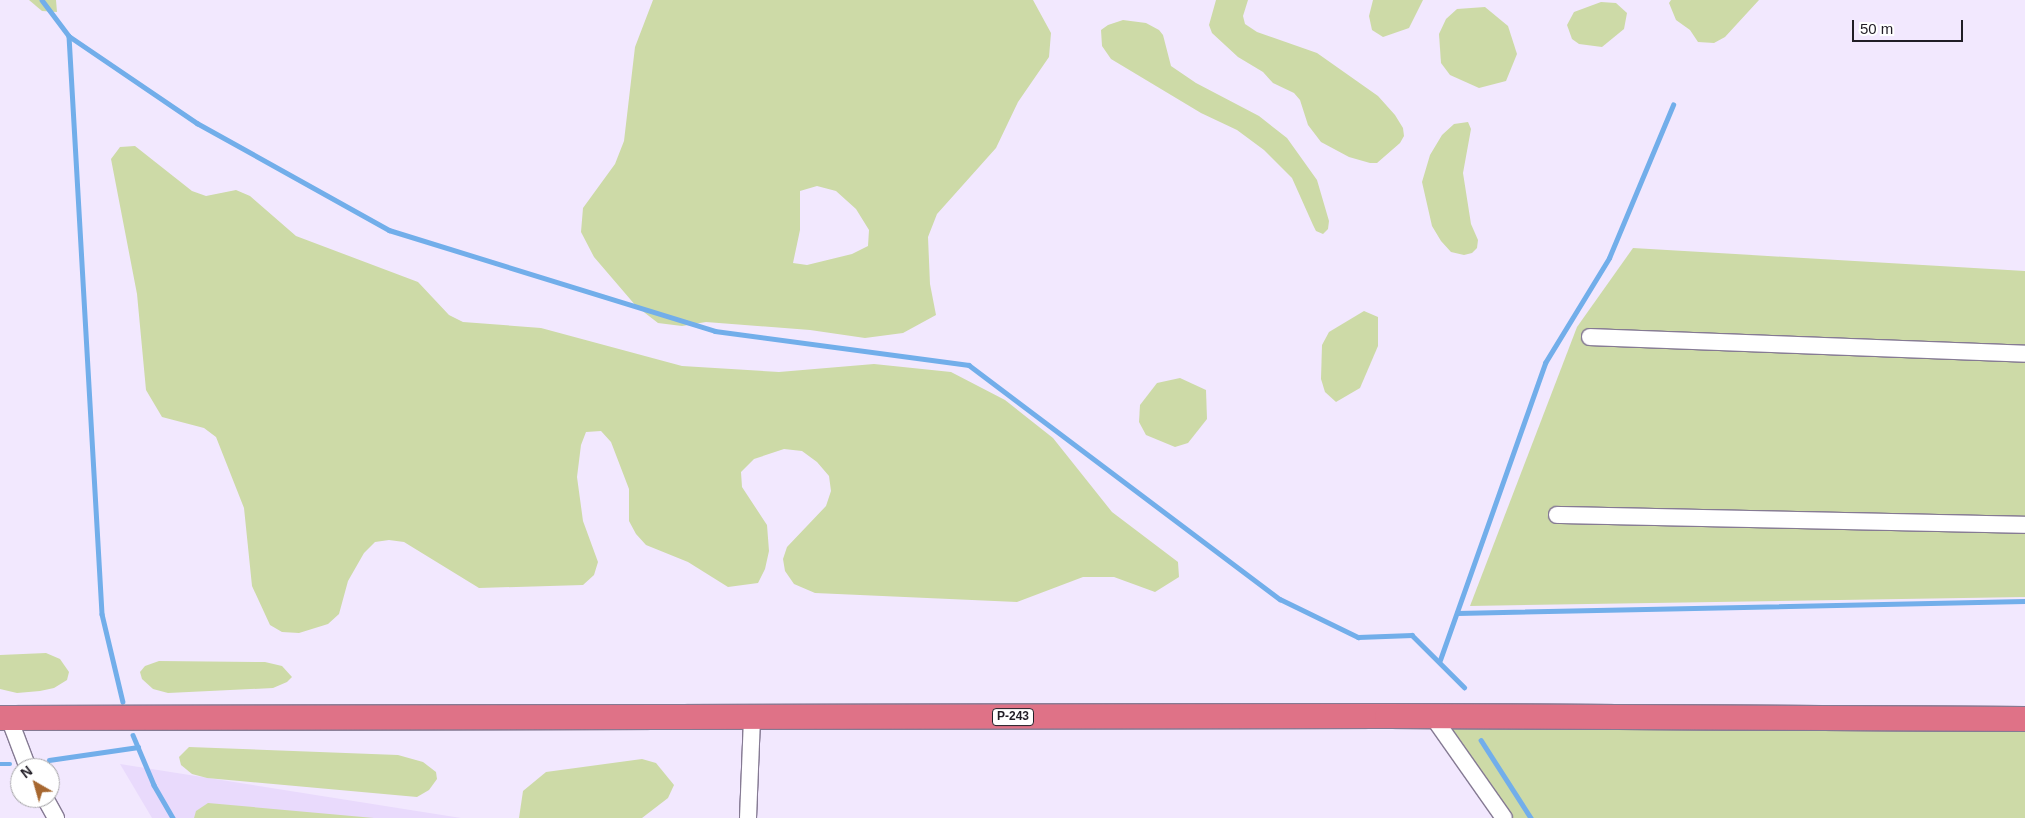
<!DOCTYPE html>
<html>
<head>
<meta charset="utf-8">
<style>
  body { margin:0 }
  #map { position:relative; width:2025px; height:818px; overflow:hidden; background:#f2e8fe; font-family:Helvetica,sans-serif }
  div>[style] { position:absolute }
  .built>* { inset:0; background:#e9dafc }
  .green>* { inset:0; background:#cddaa7 }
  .stream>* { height:4.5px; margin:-2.25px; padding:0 2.25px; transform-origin:2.25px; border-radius:2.25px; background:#72aeea }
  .roads { filter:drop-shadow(1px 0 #857a93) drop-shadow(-1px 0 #857a93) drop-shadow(0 1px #857a93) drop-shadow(0 -1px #857a93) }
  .minor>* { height:16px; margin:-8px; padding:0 8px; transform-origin:8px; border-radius:8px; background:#fff }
  .highway>* { height:24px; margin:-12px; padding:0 12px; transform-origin:12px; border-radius:12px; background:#df7287 }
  span { translate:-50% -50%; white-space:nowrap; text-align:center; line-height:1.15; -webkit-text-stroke:4px #fff; paint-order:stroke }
  .shield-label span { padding:1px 4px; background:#fff; border:1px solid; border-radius:4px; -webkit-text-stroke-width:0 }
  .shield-label { font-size:12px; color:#211d26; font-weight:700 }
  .north { position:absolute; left:10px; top:758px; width:50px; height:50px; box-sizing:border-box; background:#fff; border:1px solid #a6a5a8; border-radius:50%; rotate:322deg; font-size:14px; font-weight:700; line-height:20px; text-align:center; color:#211d26 }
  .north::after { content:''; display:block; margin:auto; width:18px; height:22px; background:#a76730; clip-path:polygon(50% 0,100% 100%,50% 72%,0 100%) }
  .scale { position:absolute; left:1852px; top:20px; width:111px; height:22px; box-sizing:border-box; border:2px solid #211d26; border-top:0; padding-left:6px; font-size:15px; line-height:18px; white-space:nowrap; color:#211d26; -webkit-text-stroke:4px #fff; paint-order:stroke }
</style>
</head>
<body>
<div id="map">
  <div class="built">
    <i style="clip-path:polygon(120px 764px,461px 818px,152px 818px)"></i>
  </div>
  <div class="green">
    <i style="clip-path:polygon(29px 0,56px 0,57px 12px,42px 11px)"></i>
    <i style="clip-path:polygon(evenodd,653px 0,1033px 0,1051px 33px,1049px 57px,1018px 102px,996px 148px,937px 214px,928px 237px,930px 284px,936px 315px,903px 333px,865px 338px,810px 330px,706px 322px,682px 326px,658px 323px,636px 306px,594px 257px,581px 232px,583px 208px,615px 164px,624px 141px,635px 47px,653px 0,817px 186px,836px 191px,856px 209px,869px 230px,868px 246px,852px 254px,807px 265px,793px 263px,800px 230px,800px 191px,817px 186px)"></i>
    <i style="clip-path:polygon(1216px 0,1248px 0,1243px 16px,1245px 24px,1257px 32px,1317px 53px,1378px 96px,1395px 115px,1403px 128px,1404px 136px,1400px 143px,1377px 163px,1370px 163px,1349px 157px,1321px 142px,1308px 125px,1300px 100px,1294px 93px,1273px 83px,1263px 72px,1238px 57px,1212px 33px,1209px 25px)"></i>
    <i style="clip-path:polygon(1373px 0,1423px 0,1409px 28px,1383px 37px,1372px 30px,1369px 16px)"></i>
    <i style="clip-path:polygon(1671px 0,1759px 0,1725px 37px,1714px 43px,1698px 42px,1690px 30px,1676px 20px,1669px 3px)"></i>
    <i style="clip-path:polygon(1601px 2px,1616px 3px,1627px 13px,1624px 29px,1602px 47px,1579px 44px,1572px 39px,1567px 25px,1574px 12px)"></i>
    <i style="clip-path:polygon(1485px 7px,1508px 26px,1517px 54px,1506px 81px,1479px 88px,1450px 75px,1441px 63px,1439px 34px,1446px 19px,1457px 9px)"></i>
    <i style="clip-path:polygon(1123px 20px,1146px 23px,1159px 30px,1163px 35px,1171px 66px,1196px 83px,1259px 116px,1287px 138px,1317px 180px,1329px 221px,1328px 229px,1323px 234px,1316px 231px,1313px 225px,1292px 178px,1264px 150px,1237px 130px,1201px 113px,1111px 59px,1102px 46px,1101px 30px,1108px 25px)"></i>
    <i style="clip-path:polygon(1468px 122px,1471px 129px,1463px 173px,1471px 224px,1478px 240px,1477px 248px,1472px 253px,1464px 255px,1451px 252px,1441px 241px,1432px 226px,1422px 182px,1430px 155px,1442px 135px,1454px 124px)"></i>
    <i style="clip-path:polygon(135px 146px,192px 191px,206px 196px,236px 190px,250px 196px,296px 236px,418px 282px,449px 315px,463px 322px,541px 328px,682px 366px,779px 372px,874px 364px,951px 372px,1005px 400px,1053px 438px,1112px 512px,1178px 562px,1179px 577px,1155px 592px,1114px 577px,1083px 577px,1017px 602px,815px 593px,794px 584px,785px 571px,783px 559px,787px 547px,826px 506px,831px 491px,829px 476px,817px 462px,802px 451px,784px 449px,754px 459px,741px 472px,742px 487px,767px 525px,769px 551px,765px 569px,758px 583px,728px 587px,688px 562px,646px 545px,636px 534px,629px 521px,629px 489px,611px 442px,601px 431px,586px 432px,581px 445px,577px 477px,583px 521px,598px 562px,594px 575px,583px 585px,479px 588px,404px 542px,389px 540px,375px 542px,364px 553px,348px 581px,339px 614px,328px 624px,299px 633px,282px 632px,270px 625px,252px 586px,244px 508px,216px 437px,204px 428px,162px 417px,146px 390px,137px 294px,111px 159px,120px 147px)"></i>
    <i style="clip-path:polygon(1633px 248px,2025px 271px,2025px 597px,1470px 606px,1577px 327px)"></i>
    <i style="clip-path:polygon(1364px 311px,1378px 317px,1378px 346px,1360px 388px,1336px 402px,1325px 392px,1321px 379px,1322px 345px,1329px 332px)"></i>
    <i style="clip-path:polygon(1180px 378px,1206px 390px,1207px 419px,1188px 443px,1175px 447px,1146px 435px,1139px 422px,1140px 405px,1157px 383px)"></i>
    <i style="clip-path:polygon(46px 653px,60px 659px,69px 672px,67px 680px,54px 688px,40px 691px,17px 693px,0 689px,0 655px)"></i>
    <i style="clip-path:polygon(159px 661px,265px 662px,282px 666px,292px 677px,287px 682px,273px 688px,168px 693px,153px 689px,142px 679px,140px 672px,145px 666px)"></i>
    <i style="clip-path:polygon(1433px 717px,2025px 717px,2025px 818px,1504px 818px)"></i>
    <i style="clip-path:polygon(189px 747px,398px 755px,423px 762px,436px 772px,437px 779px,429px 790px,417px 797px,207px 778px,192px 774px,181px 765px,179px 757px)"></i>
    <i style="clip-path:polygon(642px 759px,656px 763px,674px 785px,668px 798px,642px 818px,519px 818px,523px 791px,546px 772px)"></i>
    <i style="clip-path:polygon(208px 803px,374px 818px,194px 818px,196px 811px)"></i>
  </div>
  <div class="stream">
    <i style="left:42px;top:0;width:45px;rotate:53.1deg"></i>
    <i style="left:69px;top:36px;width:155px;rotate:34.2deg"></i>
    <i style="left:197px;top:123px;width:220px;rotate:29.1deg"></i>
    <i style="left:389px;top:230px;width:341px;rotate:17.2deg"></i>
    <i style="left:715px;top:331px;width:256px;rotate:7.6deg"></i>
    <i style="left:969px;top:365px;width:389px;rotate:37deg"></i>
    <i style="left:1280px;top:599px;width:87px;rotate:26deg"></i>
    <i style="left:1358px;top:637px;width:54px;rotate:-2.1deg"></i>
    <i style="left:1412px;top:635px;width:74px;rotate:45deg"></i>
    <i style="left:69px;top:36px;width:579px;rotate:86.73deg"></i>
    <i style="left:102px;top:614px;width:90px;rotate:76.6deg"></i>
    <i style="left:1457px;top:613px;width:568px;rotate:-1.21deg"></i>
    <i style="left:1440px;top:660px;width:315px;rotate:-70.5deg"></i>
    <i style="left:1545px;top:363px;width:123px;rotate:-58.6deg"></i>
    <i style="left:1609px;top:258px;width:166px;rotate:-67.3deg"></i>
    <i style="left:133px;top:735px;width:54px;rotate:67.2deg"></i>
    <i style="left:154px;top:785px;width:38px;rotate:60deg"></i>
    <i style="left:1481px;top:740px;width:93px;rotate:57.3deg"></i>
    <i style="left:49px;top:760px;width:90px;rotate:-8.3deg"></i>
    <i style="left:0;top:764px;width:10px"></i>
  </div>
  <div class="roads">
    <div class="minor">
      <i style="left:1590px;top:337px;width:435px;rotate:2.2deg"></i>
      <i style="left:1557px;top:515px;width:468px;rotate:1.2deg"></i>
      <i style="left:1433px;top:717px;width:123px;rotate:54.9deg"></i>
      <i style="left:9px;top:718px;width:53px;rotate:69.2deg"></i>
      <i style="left:45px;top:798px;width:23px;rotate:61deg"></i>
      <i style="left:748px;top:818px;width:101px;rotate:-87.7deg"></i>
    </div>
    <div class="highway">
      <i style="left:0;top:718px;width:1387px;rotate:-0.08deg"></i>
      <i style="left:1387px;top:716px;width:638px;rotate:0.27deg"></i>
    </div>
  </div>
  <div class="shield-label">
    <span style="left:1013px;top:717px">Р-243</span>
  </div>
  <div class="north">N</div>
  <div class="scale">50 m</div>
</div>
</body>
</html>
